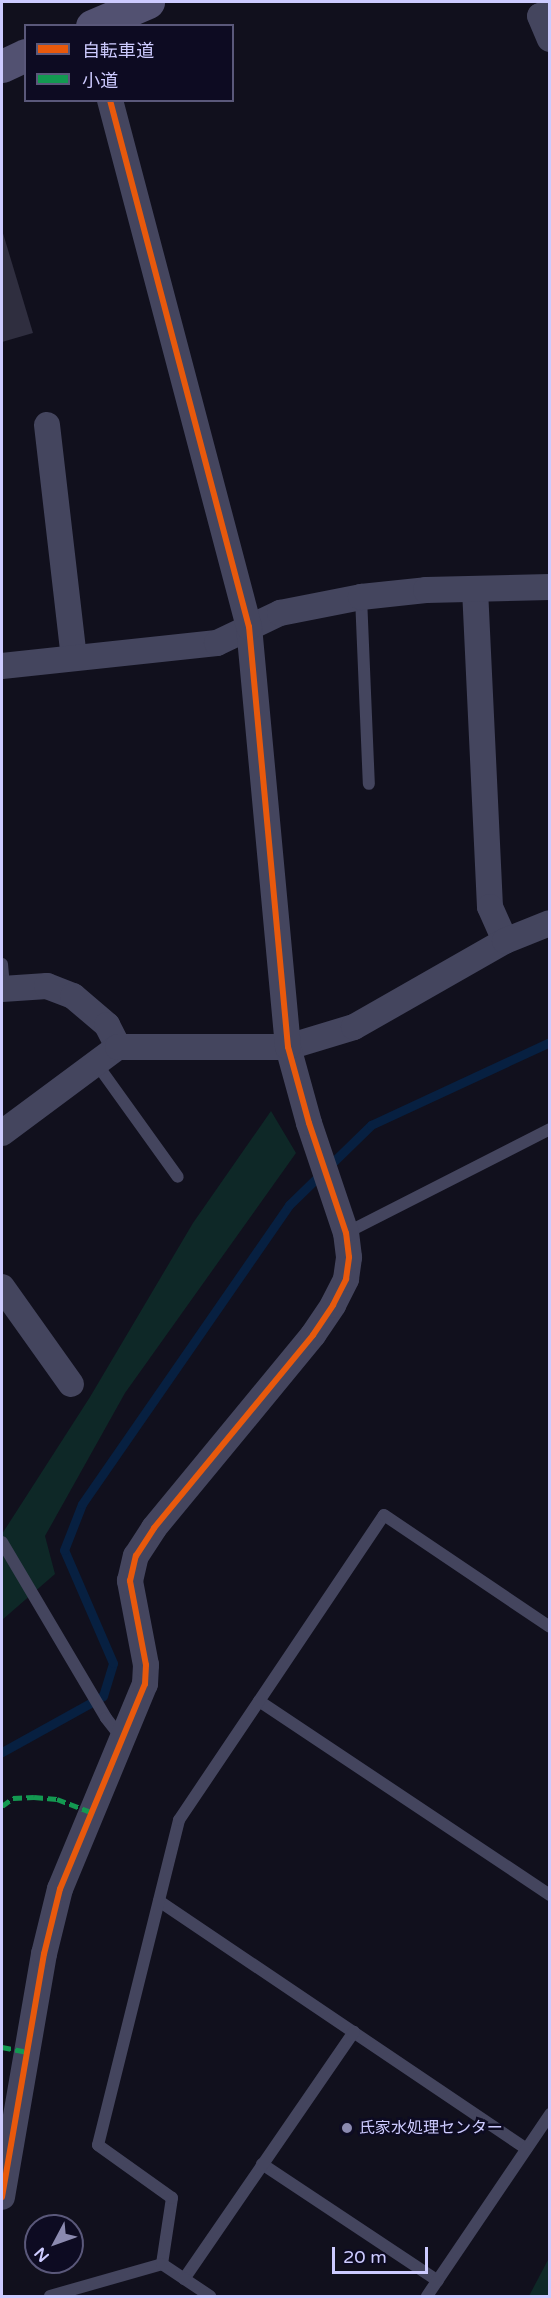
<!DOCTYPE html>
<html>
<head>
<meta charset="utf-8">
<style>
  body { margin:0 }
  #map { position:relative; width:551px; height:2298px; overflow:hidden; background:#11101d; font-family:"Varela Round","Noto Sans JP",sans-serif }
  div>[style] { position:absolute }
  .green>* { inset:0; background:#0e2827 }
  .stream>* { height:9px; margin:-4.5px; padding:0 4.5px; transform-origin:4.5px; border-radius:4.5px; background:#072041 }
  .building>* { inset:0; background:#2f2e3f }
  .lane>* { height:12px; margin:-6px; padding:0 6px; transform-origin:6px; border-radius:6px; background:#44455e }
  .street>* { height:26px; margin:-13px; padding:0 13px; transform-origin:13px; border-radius:13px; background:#44455e }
  .secondary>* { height:33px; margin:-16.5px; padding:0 16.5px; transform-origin:16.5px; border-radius:16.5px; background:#525171 }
  .quiet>* { height:4.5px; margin-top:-2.25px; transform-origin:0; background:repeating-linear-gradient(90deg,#139951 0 9px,transparent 0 13.5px) }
  .cycleway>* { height:6px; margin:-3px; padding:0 3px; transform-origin:3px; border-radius:3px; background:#e8590c }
  .dots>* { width:16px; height:16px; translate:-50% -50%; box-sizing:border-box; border:3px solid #0d0b22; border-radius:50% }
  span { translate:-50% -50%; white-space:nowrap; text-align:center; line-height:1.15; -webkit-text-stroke:5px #0d0b22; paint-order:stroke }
  .poi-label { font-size:16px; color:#cdcbff }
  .left { translate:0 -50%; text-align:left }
  .frame { position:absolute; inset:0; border:3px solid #cdcbff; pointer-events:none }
  .legend { position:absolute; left:24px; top:24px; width:210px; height:78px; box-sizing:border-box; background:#0d0b22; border:2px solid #5a587a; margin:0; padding:8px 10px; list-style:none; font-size:18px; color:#cdcbff }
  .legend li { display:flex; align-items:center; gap:12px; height:30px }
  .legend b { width:30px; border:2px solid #5a587a }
  .north { position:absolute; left:24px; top:2214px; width:60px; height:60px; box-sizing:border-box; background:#0d0b22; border:2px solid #5a587a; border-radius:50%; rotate:229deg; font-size:16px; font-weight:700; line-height:24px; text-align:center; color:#cdcbff }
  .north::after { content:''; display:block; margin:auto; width:21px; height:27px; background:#8b8ab0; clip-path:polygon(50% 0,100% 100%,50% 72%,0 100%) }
  .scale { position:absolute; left:332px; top:2247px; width:96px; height:27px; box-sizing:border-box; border:3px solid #cdcbff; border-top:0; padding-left:8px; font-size:18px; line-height:21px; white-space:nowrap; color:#cdcbff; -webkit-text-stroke:4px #0d0b22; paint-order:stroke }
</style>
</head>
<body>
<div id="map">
  <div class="green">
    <i style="clip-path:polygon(271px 1111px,296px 1153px,125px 1393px,45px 1536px,55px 1574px,2px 1620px,2px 1534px,90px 1397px,193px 1223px)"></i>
    <i style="clip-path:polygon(549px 2258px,549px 2296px,529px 2296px)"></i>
  </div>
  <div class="stream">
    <i style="left:2px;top:1752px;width:115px;rotate:-29deg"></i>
    <i style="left:103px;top:1696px;width:34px;rotate:-73deg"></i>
    <i style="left:113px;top:1663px;width:123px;rotate:-113.4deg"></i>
    <i style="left:64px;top:1550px;width:49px;rotate:-68.6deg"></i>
    <i style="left:82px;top:1504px;width:364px;rotate:-55.3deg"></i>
    <i style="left:289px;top:1205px;width:115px;rotate:-44.3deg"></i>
    <i style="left:371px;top:1125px;width:197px;rotate:-24.9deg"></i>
  </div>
  <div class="building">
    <i style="clip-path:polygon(2px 230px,33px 333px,2px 342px)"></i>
  </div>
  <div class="lane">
    <i style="left:361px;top:597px;width:187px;rotate:87.6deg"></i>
    <i style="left:2px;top:964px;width:25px;rotate:85deg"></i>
    <i style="left:96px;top:1063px;width:140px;rotate:54.3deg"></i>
    <i style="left:346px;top:1233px;width:229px;rotate:-27deg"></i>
    <i style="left:2px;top:1542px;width:204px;rotate:59.4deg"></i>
    <i style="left:106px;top:1718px;width:24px;rotate:52deg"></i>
    <i style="left:259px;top:1701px;width:350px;rotate:33.7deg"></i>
    <i style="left:159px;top:1901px;width:443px;rotate:34deg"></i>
    <i style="left:262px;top:2164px;width:211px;rotate:33.6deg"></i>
    <i style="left:162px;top:2264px;width:67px;rotate:-81.4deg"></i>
    <i style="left:172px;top:2198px;width:91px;rotate:-144.4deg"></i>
    <i style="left:98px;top:2145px;width:335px;rotate:-76deg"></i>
    <i style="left:179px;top:1820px;width:367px;rotate:-56.1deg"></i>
    <i style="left:384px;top:1515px;width:200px;rotate:34deg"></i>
    <i style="left:184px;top:2279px;width:300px;rotate:-55.5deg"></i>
    <i style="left:50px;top:2296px;width:116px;rotate:-15.9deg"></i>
    <i style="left:162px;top:2264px;width:58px;rotate:33.7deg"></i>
    <i style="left:427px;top:2296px;width:220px;rotate:-55.9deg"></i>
  </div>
  <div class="street">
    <i style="left:550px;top:13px;width:10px;rotate:163deg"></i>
    <i style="left:540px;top:16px;width:25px;rotate:67deg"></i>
    <i style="left:47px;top:425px;width:234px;rotate:83.4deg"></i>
    <i style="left:475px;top:589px;width:318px;rotate:87.3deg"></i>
    <i style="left:490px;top:907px;width:37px;rotate:66deg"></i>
    <i style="left:2px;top:666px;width:216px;rotate:-6.1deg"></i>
    <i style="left:217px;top:643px;width:70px;rotate:-25.5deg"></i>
    <i style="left:280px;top:613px;width:83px;rotate:-11.2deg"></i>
    <i style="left:361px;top:597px;width:65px;rotate:-6.1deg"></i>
    <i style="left:426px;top:590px;width:124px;rotate:-1.4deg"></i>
    <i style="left:2px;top:989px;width:45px;rotate:-3.8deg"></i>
    <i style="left:47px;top:986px;width:28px;rotate:21deg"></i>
    <i style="left:73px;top:996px;width:45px;rotate:40.5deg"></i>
    <i style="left:107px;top:1025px;width:25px;rotate:63deg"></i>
    <i style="left:2px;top:1133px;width:144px;rotate:-36.6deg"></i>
    <i style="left:118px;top:1047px;width:170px"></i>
    <i style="left:288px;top:1047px;width:69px;rotate:-16.9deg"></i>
    <i style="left:354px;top:1027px;width:174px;rotate:-29.7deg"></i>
    <i style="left:505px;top:941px;width:48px;rotate:-21.8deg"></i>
    <i style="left:2px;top:1287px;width:119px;rotate:54.6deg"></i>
    <i style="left:2px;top:2197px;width:247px;rotate:-80.2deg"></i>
    <i style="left:44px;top:1954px;width:67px;rotate:-76.2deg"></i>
    <i style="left:60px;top:1889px;width:222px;rotate:-67.5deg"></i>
    <i style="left:145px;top:1684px;width:19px;rotate:-87deg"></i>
    <i style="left:146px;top:1665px;width:86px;rotate:-100.8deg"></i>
    <i style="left:130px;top:1581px;width:26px;rotate:-77deg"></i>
    <i style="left:136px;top:1556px;width:33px;rotate:-57deg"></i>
    <i style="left:154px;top:1528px;width:250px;rotate:-50.5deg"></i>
    <i style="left:313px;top:1335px;width:36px;rotate:-56deg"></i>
    <i style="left:333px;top:1305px;width:29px;rotate:-63deg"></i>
    <i style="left:346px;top:1279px;width:22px;rotate:-82deg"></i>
    <i style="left:349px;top:1257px;width:24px;rotate:-97deg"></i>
    <i style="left:346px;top:1233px;width:116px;rotate:-108.6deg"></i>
    <i style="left:309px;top:1123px;width:79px;rotate:-105.4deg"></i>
    <i style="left:288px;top:1047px;width:422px;rotate:-95.3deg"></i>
    <i style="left:249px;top:627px;width:545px;rotate:-104.78deg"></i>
  </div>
  <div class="secondary">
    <i style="left:92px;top:26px;width:61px;rotate:-23.2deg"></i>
    <i style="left:2px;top:66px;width:26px;rotate:-25deg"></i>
  </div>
  <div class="quiet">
    <i style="left:2px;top:1806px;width:14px;rotate:-36deg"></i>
    <i style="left:13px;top:1798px;width:21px;rotate:-3deg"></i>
    <i style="left:34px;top:1797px;width:23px;rotate:5deg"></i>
    <i style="left:57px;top:1799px;width:36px;rotate:21deg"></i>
    <i style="left:2px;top:2047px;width:25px;rotate:11deg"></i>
  </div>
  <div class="cycleway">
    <i style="left:2px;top:2197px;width:247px;rotate:-80.2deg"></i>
    <i style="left:44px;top:1954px;width:67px;rotate:-76.2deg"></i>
    <i style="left:60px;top:1889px;width:222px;rotate:-67.5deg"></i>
    <i style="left:145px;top:1684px;width:19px;rotate:-87deg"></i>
    <i style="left:146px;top:1665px;width:86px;rotate:-100.8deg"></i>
    <i style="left:130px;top:1581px;width:26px;rotate:-77deg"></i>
    <i style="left:136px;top:1556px;width:33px;rotate:-57deg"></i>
    <i style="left:154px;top:1528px;width:250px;rotate:-50.5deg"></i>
    <i style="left:313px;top:1335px;width:36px;rotate:-56deg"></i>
    <i style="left:333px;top:1305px;width:29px;rotate:-63deg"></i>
    <i style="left:346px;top:1279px;width:22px;rotate:-82deg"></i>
    <i style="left:349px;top:1257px;width:24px;rotate:-97deg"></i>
    <i style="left:346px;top:1233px;width:116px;rotate:-108.6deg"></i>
    <i style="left:309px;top:1123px;width:79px;rotate:-105.4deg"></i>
    <i style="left:288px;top:1047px;width:422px;rotate:-95.3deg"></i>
    <i style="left:249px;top:627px;width:545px;rotate:-104.78deg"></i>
  </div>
  <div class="dots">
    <i style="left:347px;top:2128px;background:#8b8ab0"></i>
  </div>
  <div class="poi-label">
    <span class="left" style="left:359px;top:2128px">氏家水処理センター</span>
  </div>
  <div class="frame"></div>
  <ul class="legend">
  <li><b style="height:8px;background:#e8590c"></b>自転車道</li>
  <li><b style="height:8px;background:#139951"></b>小道</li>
  </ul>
  <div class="north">N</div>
  <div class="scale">20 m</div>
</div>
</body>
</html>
